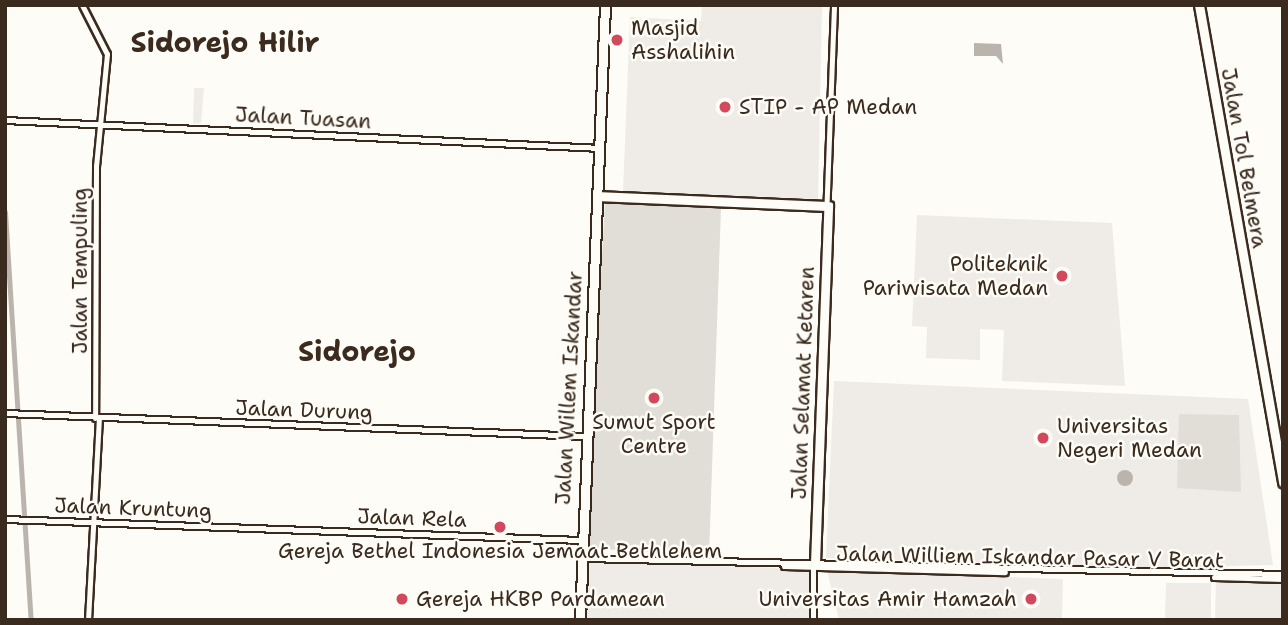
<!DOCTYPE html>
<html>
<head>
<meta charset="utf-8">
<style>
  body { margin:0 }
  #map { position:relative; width:1288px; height:625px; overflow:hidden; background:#fdfcf7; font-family:"Shantell Sans",sans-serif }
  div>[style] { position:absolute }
  .built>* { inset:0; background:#efece7 }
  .green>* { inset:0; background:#e1ded7 }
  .water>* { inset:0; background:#bbb4ad }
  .round { border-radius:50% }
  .river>* { height:5px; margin:-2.5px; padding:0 2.5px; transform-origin:2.5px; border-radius:2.5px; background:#bbb4ad }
  .roads { filter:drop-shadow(2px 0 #3b2a1e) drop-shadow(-2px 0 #3b2a1e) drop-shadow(0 2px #3b2a1e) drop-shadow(0 -2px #3b2a1e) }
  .secondary>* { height:5px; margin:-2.5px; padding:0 2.5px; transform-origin:2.5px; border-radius:2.5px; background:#fdfcf7 }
  .highway>* { height:9px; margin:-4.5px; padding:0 4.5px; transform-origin:4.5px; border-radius:4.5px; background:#fdfcf7 }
  .dots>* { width:19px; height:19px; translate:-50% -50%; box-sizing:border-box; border:4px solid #fdfcf7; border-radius:50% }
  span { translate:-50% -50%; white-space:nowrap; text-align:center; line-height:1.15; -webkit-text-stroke:5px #fdfcf7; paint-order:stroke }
  .poi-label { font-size:21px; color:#3b2a1e }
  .left { translate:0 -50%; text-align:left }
  .right { translate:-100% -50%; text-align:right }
  .street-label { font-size:21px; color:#3b2a1e }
  .district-label { font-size:28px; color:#3b2a1e; font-weight:700 }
  .frame { position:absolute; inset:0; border:7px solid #3b2a1e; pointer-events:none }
</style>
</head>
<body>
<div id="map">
  <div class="built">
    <i style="clip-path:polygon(702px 5px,822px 5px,818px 199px,623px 191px,630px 17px,701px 21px)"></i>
    <i style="clip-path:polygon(194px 88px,204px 88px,201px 123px,193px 124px)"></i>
    <i style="clip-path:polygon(917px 215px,1112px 223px,1125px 386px,1002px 381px,1004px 330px,980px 329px,980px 360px,926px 358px,927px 327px,912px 326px)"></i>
    <i style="clip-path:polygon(834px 381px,1248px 399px,1273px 565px,1159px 568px,826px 558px)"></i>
    <i style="clip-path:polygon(589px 562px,811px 569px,809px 620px,583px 620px)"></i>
    <i style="clip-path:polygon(827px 570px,1063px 579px,1062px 620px,839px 620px)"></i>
    <i style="clip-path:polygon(1216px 579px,1283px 581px,1283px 620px,1215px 620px)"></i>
    <i style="clip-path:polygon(1166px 583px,1211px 583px,1211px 620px,1165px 620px)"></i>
  </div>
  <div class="green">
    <i style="clip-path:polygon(605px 202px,721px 208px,709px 556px,586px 548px)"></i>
    <i style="clip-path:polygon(1179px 414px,1239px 415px,1241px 492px,1177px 488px)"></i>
  </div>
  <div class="water">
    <i style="clip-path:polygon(974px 43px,1001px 44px,1003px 64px,996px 56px,974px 56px)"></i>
    <i class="round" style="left:1117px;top:470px;width:16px;height:16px"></i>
  </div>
  <div class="river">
    <i style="left:5px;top:212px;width:409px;rotate:86.4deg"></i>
  </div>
  <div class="roads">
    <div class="secondary">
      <i style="left:82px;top:5px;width:55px;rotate:63deg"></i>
      <i style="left:107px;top:54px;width:113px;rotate:95.6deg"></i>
      <i style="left:96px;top:166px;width:252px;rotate:90.2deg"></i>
      <i style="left:5px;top:120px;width:596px;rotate:2.69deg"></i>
      <i style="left:596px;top:194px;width:231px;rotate:2.5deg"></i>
      <i style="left:596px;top:198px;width:231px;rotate:2.5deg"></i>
      <i style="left:5px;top:413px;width:580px;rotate:2.27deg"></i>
      <i style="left:5px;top:519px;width:575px;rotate:2.09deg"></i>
      <i style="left:583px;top:558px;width:700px;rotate:1.31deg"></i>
      <i style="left:813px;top:563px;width:558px;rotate:-87.84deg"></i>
      <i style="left:817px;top:563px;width:359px;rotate:-87.9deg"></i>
      <i style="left:784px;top:566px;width:221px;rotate:1.6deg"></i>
      <i style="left:813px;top:567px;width:53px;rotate:90deg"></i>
      <i style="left:1214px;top:577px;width:69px;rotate:1.7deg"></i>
      <i style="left:88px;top:620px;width:201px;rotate:-86.9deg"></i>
    </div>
    <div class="highway">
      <i style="left:1199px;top:5px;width:485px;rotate:80deg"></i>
      <i style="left:580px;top:620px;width:616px;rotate:-87.67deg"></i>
    </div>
  </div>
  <div class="dots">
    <i style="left:617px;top:40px;background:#d1495b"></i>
    <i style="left:725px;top:107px;background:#d1495b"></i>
    <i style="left:1062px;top:276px;background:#d1495b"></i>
    <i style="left:654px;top:398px;background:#d1495b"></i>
    <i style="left:1043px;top:438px;background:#d1495b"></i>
    <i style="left:500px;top:527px;background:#d1495b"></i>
    <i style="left:402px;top:599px;background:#d1495b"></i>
    <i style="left:1031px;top:599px;background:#d1495b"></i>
  </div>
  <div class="poi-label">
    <span class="left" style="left:631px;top:40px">Masjid<br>Asshalihin</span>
    <span class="left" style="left:739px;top:107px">STIP - AP Medan</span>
    <span class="right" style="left:1048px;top:276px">Politeknik<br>Pariwisata Medan</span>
    <span style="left:654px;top:434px">Sumut Sport<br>Centre</span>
    <span class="left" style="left:1057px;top:438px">Universitas<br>Negeri Medan</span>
    <span style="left:500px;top:551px">Gereja Bethel Indonesia Jemaat Bethlehem</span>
    <span class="left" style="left:416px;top:599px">Gereja HKBP Pardamean</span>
    <span class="right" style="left:1017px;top:599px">Universitas Amir Hamzah</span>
  </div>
  <div class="street-label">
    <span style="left:303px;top:118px;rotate:3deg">Jalan Tuasan</span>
    <span style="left:1244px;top:158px;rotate:80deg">Jalan Tol Belmera</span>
    <span style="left:80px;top:271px;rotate:-90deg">Jalan Tempuling</span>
    <span style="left:803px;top:383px;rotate:-88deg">Jalan Selamat Ketaren</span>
    <span style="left:569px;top:388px;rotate:-87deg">Jalan Willem Iskandar</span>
    <span style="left:304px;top:410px;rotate:2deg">Jalan Durung</span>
    <span style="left:133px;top:508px;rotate:2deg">Jalan Kruntung</span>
    <span style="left:412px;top:518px;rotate:2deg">Jalan Rela</span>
    <span style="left:1030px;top:557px;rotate:1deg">Jalan Williem Iskandar Pasar V Barat</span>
  </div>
  <div class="district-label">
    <span style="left:225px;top:42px">Sidorejo Hilir</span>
    <span style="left:357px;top:351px">Sidorejo</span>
  </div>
  <div class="frame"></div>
</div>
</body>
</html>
